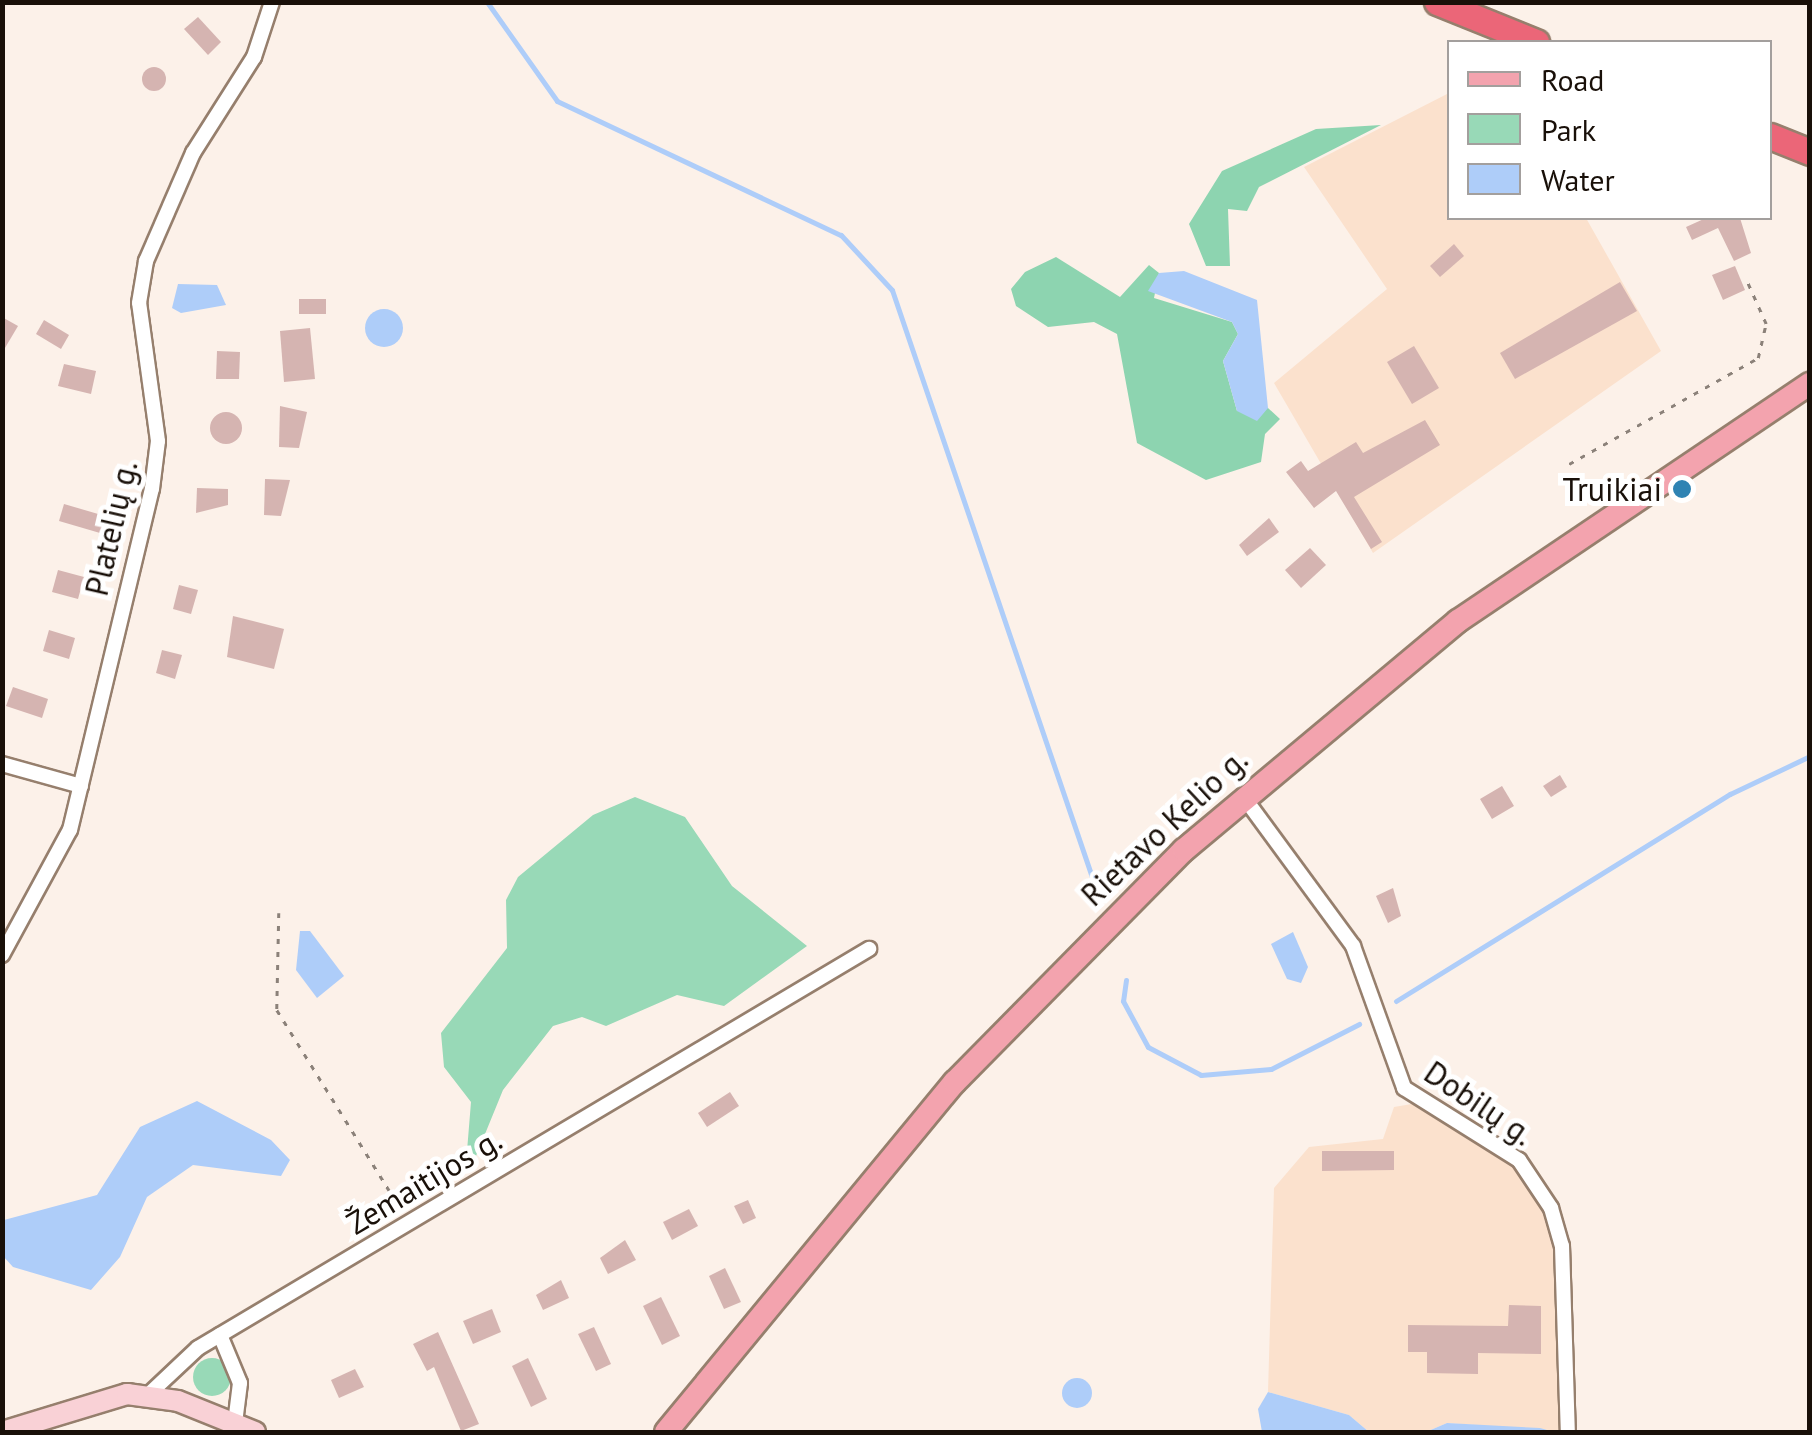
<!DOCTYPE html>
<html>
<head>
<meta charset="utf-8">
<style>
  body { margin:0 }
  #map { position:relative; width:1812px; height:1435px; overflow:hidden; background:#fcf1e9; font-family:"PT Sans",sans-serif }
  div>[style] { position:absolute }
  .built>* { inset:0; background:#fbe1cd }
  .green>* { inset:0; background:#98d9b7 }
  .round { border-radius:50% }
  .forest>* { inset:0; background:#8dd4b0 }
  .water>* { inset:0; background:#aecdf9 }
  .stream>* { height:5px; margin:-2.5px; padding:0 2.5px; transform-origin:2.5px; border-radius:2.5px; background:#aecdf9 }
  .building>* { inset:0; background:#d5b4b1 }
  .path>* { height:2.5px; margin-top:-1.25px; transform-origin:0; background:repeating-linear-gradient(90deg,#8b8179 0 5px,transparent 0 13px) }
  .roads { filter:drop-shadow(2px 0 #967f6d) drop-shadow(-2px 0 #967f6d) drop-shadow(0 2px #967f6d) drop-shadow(0 -2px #967f6d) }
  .street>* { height:14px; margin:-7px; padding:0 7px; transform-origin:7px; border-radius:7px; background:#fff }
  .secondary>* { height:20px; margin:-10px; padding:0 10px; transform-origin:10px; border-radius:10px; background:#f9d1d6 }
  .primary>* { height:22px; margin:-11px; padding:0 11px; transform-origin:11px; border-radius:11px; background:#f3a3ae }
  .highway>* { height:25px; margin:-12.5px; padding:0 12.5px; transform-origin:12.5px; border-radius:12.5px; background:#eb6678 }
  .dots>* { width:28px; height:28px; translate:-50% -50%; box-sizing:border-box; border:5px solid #fff; border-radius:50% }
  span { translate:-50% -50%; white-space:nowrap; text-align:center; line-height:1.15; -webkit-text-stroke:10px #fff; paint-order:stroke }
  .poi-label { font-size:32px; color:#191009 }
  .right { translate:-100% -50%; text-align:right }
  .street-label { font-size:32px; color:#191009 }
  .frame { position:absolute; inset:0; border:5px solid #191009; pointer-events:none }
  .legend { position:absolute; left:1447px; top:40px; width:325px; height:180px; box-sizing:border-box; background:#fff; border:2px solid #a39f9d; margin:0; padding:12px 18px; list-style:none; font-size:30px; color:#191009 }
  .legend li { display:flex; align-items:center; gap:20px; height:50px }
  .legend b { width:50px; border:2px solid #a39f9d }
</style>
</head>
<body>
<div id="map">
  <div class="built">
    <i style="clip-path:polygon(1449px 93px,1450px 218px,1586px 218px,1661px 351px,1373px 553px,1274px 383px,1387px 289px,1304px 167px)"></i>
    <i style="clip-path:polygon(1435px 1100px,1510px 1144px,1558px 1206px,1571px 1271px,1576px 1432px,1447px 1423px,1426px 1432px,1369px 1432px,1349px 1415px,1268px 1392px,1274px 1188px,1309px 1147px,1383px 1139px,1394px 1107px)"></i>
  </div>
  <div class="green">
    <i style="clip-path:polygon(635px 797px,685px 817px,732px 886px,807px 946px,724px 1006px,677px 995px,606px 1026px,582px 1017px,553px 1026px,503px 1090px,476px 1156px,467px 1151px,471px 1102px,444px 1067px,441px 1033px,507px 948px,506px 900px,518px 877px,593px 815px)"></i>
    <i class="round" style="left:193px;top:1358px;width:38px;height:38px"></i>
  </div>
  <div class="forest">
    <i style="clip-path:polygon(1381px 125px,1259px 187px,1247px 211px,1228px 209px,1230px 266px,1206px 266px,1189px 224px,1222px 171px,1316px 129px)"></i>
    <i style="clip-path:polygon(1056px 257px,1120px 297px,1149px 265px,1159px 273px,1154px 298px,1232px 322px,1238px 334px,1223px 361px,1237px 411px,1268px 408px,1280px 419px,1265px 434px,1261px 462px,1206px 480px,1137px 443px,1117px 334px,1094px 322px,1048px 327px,1016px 306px,1011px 289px,1025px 272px)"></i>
  </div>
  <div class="water">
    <i style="clip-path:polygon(1184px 271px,1257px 300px,1268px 408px,1257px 421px,1237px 411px,1223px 361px,1238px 334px,1232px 322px,1148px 291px,1159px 273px)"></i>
    <i style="clip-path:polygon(178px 284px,217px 285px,226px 305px,181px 313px,172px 308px)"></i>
    <i class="round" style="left:365px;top:309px;width:38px;height:38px"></i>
    <i style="clip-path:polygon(300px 931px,310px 931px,344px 976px,317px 998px,296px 970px)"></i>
    <i style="clip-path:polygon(1293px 932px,1308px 967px,1301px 983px,1287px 979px,1271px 944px)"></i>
    <i style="clip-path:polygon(197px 1101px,271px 1140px,290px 1160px,281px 1176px,193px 1165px,147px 1197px,120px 1257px,91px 1290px,13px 1267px,3px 1256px,4px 1220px,97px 1195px,140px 1127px)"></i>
    <i class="round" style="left:1062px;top:1378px;width:30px;height:30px"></i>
    <i style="clip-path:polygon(1268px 1392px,1349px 1415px,1369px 1432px,1262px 1432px,1258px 1409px)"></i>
    <i style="clip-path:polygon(1447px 1423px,1540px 1428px,1554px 1432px,1426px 1432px)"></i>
  </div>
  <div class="stream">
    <i style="left:487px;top:2px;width:121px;rotate:54.7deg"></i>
    <i style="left:557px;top:101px;width:314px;rotate:25.3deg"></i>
    <i style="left:841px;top:235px;width:75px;rotate:47.2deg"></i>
    <i style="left:892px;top:290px;width:620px;rotate:71.19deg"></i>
    <i style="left:1126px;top:980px;width:21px;rotate:98deg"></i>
    <i style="left:1123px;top:1001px;width:52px;rotate:61.5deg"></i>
    <i style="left:1148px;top:1047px;width:60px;rotate:27.8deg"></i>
    <i style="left:1201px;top:1075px;width:70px;rotate:-4.9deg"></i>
    <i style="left:1271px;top:1069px;width:99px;rotate:-27.1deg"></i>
    <i style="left:1396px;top:1001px;width:393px;rotate:-31.8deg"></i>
    <i style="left:1730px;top:794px;width:89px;rotate:-25.4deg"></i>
  </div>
  <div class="building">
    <i style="clip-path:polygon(198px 17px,221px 42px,208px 55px,184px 29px)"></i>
    <i class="round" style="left:142px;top:67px;width:24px;height:24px"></i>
    <i style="clip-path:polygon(1706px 218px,1740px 218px,1751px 253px,1734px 261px,1718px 228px,1692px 240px,1686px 227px)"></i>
    <i style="clip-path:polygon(1454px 244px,1464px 256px,1440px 277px,1430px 266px)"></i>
    <i style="clip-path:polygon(1735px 266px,1745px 290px,1723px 300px,1712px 275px)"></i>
    <i style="clip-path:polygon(1620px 282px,1637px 311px,1515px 379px,1500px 353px)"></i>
    <i style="clip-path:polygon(299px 299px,326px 299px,326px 314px,299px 314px)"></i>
    <i style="clip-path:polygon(2px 317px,18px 326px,2px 353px)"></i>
    <i style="clip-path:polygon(44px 320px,69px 335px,61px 349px,36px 334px)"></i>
    <i style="clip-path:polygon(310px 328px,315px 379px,284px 382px,280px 331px)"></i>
    <i style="clip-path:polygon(1414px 346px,1439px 388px,1412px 404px,1387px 362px)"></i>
    <i style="clip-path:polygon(217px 351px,240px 352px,239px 379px,216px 379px)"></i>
    <i style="clip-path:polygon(64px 364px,96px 371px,91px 394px,58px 386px)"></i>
    <i style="clip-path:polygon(280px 406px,307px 412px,299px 448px,279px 447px)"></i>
    <i class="round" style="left:210px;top:412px;width:32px;height:32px"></i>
    <i style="clip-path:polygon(1425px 420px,1440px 445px,1354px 497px,1382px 542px,1371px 549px,1336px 491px,1314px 508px,1286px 472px,1301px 461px,1308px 471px,1356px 442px,1363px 453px)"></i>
    <i style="clip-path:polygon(265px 479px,290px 480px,281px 516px,264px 515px)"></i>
    <i style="clip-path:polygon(197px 488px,228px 489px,228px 505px,196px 513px)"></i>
    <i style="clip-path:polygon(64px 504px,105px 516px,100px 533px,59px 521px)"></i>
    <i style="clip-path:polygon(1269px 518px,1279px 532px,1247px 556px,1239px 545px)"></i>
    <i style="clip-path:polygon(1310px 548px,1326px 565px,1301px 588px,1285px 570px)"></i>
    <i style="clip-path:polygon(58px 570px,84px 577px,78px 599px,52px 592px)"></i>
    <i style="clip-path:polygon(179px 585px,198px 590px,191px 614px,173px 609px)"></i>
    <i style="clip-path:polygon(233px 616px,284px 629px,274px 669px,227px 657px)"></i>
    <i style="clip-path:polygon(49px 630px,75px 638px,69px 659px,43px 651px)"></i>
    <i style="clip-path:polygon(162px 650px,182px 655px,175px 679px,156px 673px)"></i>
    <i style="clip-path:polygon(13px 687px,48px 699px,42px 718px,6px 706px)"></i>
    <i style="clip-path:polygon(1560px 775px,1567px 787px,1551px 797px,1543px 786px)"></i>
    <i style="clip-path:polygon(1502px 786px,1514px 806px,1492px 819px,1480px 799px)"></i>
    <i style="clip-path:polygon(1393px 888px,1401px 916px,1388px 923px,1376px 896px)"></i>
    <i style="clip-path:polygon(730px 1092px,739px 1106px,707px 1127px,698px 1113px)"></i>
    <i style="clip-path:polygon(1322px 1151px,1394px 1151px,1394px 1170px,1322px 1171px)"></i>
    <i style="clip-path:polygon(748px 1200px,756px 1218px,743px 1224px,734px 1206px)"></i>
    <i style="clip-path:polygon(689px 1209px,698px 1226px,672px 1240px,663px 1222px)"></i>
    <i style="clip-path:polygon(625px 1240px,636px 1260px,608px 1274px,600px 1258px)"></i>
    <i style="clip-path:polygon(725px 1268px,741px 1302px,724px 1309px,709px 1276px)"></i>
    <i style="clip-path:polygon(561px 1280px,569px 1298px,543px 1310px,536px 1295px)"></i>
    <i style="clip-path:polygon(661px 1297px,680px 1336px,662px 1345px,643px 1306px)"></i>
    <i style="clip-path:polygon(1509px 1305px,1541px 1306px,1541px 1354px,1478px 1353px,1478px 1374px,1427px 1373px,1427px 1352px,1408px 1352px,1408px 1325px,1508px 1326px)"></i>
    <i style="clip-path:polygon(492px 1309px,501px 1332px,473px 1344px,463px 1321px)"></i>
    <i style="clip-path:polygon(594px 1327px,611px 1364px,596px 1371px,578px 1334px)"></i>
    <i style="clip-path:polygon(438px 1332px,479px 1424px,461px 1431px,434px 1367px,427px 1371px,413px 1344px)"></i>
    <i style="clip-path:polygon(528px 1358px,547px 1399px,531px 1407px,512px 1366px)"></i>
    <i style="clip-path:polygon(355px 1369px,364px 1387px,339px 1398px,331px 1380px)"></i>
  </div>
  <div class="path">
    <i style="left:1569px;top:464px;width:217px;rotate:-29.3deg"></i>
    <i style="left:1758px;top:358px;width:35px;rotate:-77deg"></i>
    <i style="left:1766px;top:324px;width:51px;rotate:-114.1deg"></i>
    <i style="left:279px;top:913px;width:97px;rotate:91.2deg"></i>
    <i style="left:277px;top:1010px;width:237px;rotate:58.1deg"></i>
  </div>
  <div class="roads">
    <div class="street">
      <i style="left:2px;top:764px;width:82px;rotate:15.6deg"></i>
      <i style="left:1243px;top:796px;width:186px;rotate:53.7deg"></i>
      <i style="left:1353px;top:946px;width:151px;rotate:70.2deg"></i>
      <i style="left:1404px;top:1088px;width:136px;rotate:32.1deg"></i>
      <i style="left:1519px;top:1160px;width:58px;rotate:56.3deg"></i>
      <i style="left:1551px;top:1208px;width:40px;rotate:74deg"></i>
      <i style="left:1562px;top:1246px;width:186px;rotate:88.2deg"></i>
      <i style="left:2px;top:955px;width:142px;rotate:-61.5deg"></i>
      <i style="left:70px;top:830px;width:351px;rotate:-76.5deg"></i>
      <i style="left:152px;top:489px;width:48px;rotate:-82.9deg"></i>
      <i style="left:158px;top:441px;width:139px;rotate:-97.8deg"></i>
      <i style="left:139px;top:303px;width:43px;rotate:-80.5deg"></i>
      <i style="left:146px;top:261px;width:118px;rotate:-66.5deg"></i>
      <i style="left:193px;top:153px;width:114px;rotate:-57.6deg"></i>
      <i style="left:254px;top:57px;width:58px;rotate:-71.9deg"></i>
      <i style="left:220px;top:1335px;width:52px;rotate:67.4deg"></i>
      <i style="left:240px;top:1383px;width:40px;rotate:97.1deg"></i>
      <i style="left:149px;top:1394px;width:67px;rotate:-43.2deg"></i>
      <i style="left:198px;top:1348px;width:781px;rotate:-30.74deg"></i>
    </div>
    <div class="secondary">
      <i style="left:2px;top:1432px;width:131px;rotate:-16.9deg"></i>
      <i style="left:127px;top:1394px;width:51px;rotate:7.8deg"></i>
      <i style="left:178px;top:1401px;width:83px;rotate:21.9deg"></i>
    </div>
    <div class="primary">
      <i style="left:666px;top:1432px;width:454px;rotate:-50.5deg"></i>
      <i style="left:955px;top:1082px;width:326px;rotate:-45.4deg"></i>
      <i style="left:1184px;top:850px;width:357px;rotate:-39.9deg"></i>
      <i style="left:1458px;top:621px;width:424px;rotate:-34deg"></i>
    </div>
    <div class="highway">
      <i style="left:1437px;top:2px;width:107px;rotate:22deg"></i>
      <i style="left:1770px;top:136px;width:43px;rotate:21.8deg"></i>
    </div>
  </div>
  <div class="dots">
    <i style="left:1682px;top:489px;background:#2f83b3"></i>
  </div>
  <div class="poi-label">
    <span class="right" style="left:1662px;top:489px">Truikiai</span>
  </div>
  <div class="street-label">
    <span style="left:111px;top:528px;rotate:-77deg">Platelių g.</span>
    <span style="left:1164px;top:827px;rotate:-43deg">Rietavo Kelio g.</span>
    <span style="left:1479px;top:1103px;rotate:34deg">Dobilų g.</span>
    <span style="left:424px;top:1181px;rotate:-31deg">Žemaitijos g.</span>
  </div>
  <div class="frame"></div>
  <ul class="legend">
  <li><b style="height:12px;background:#f3a3ae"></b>Road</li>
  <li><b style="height:28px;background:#98d9b7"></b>Park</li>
  <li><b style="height:28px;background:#aecdf9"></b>Water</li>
  </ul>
</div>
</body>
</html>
